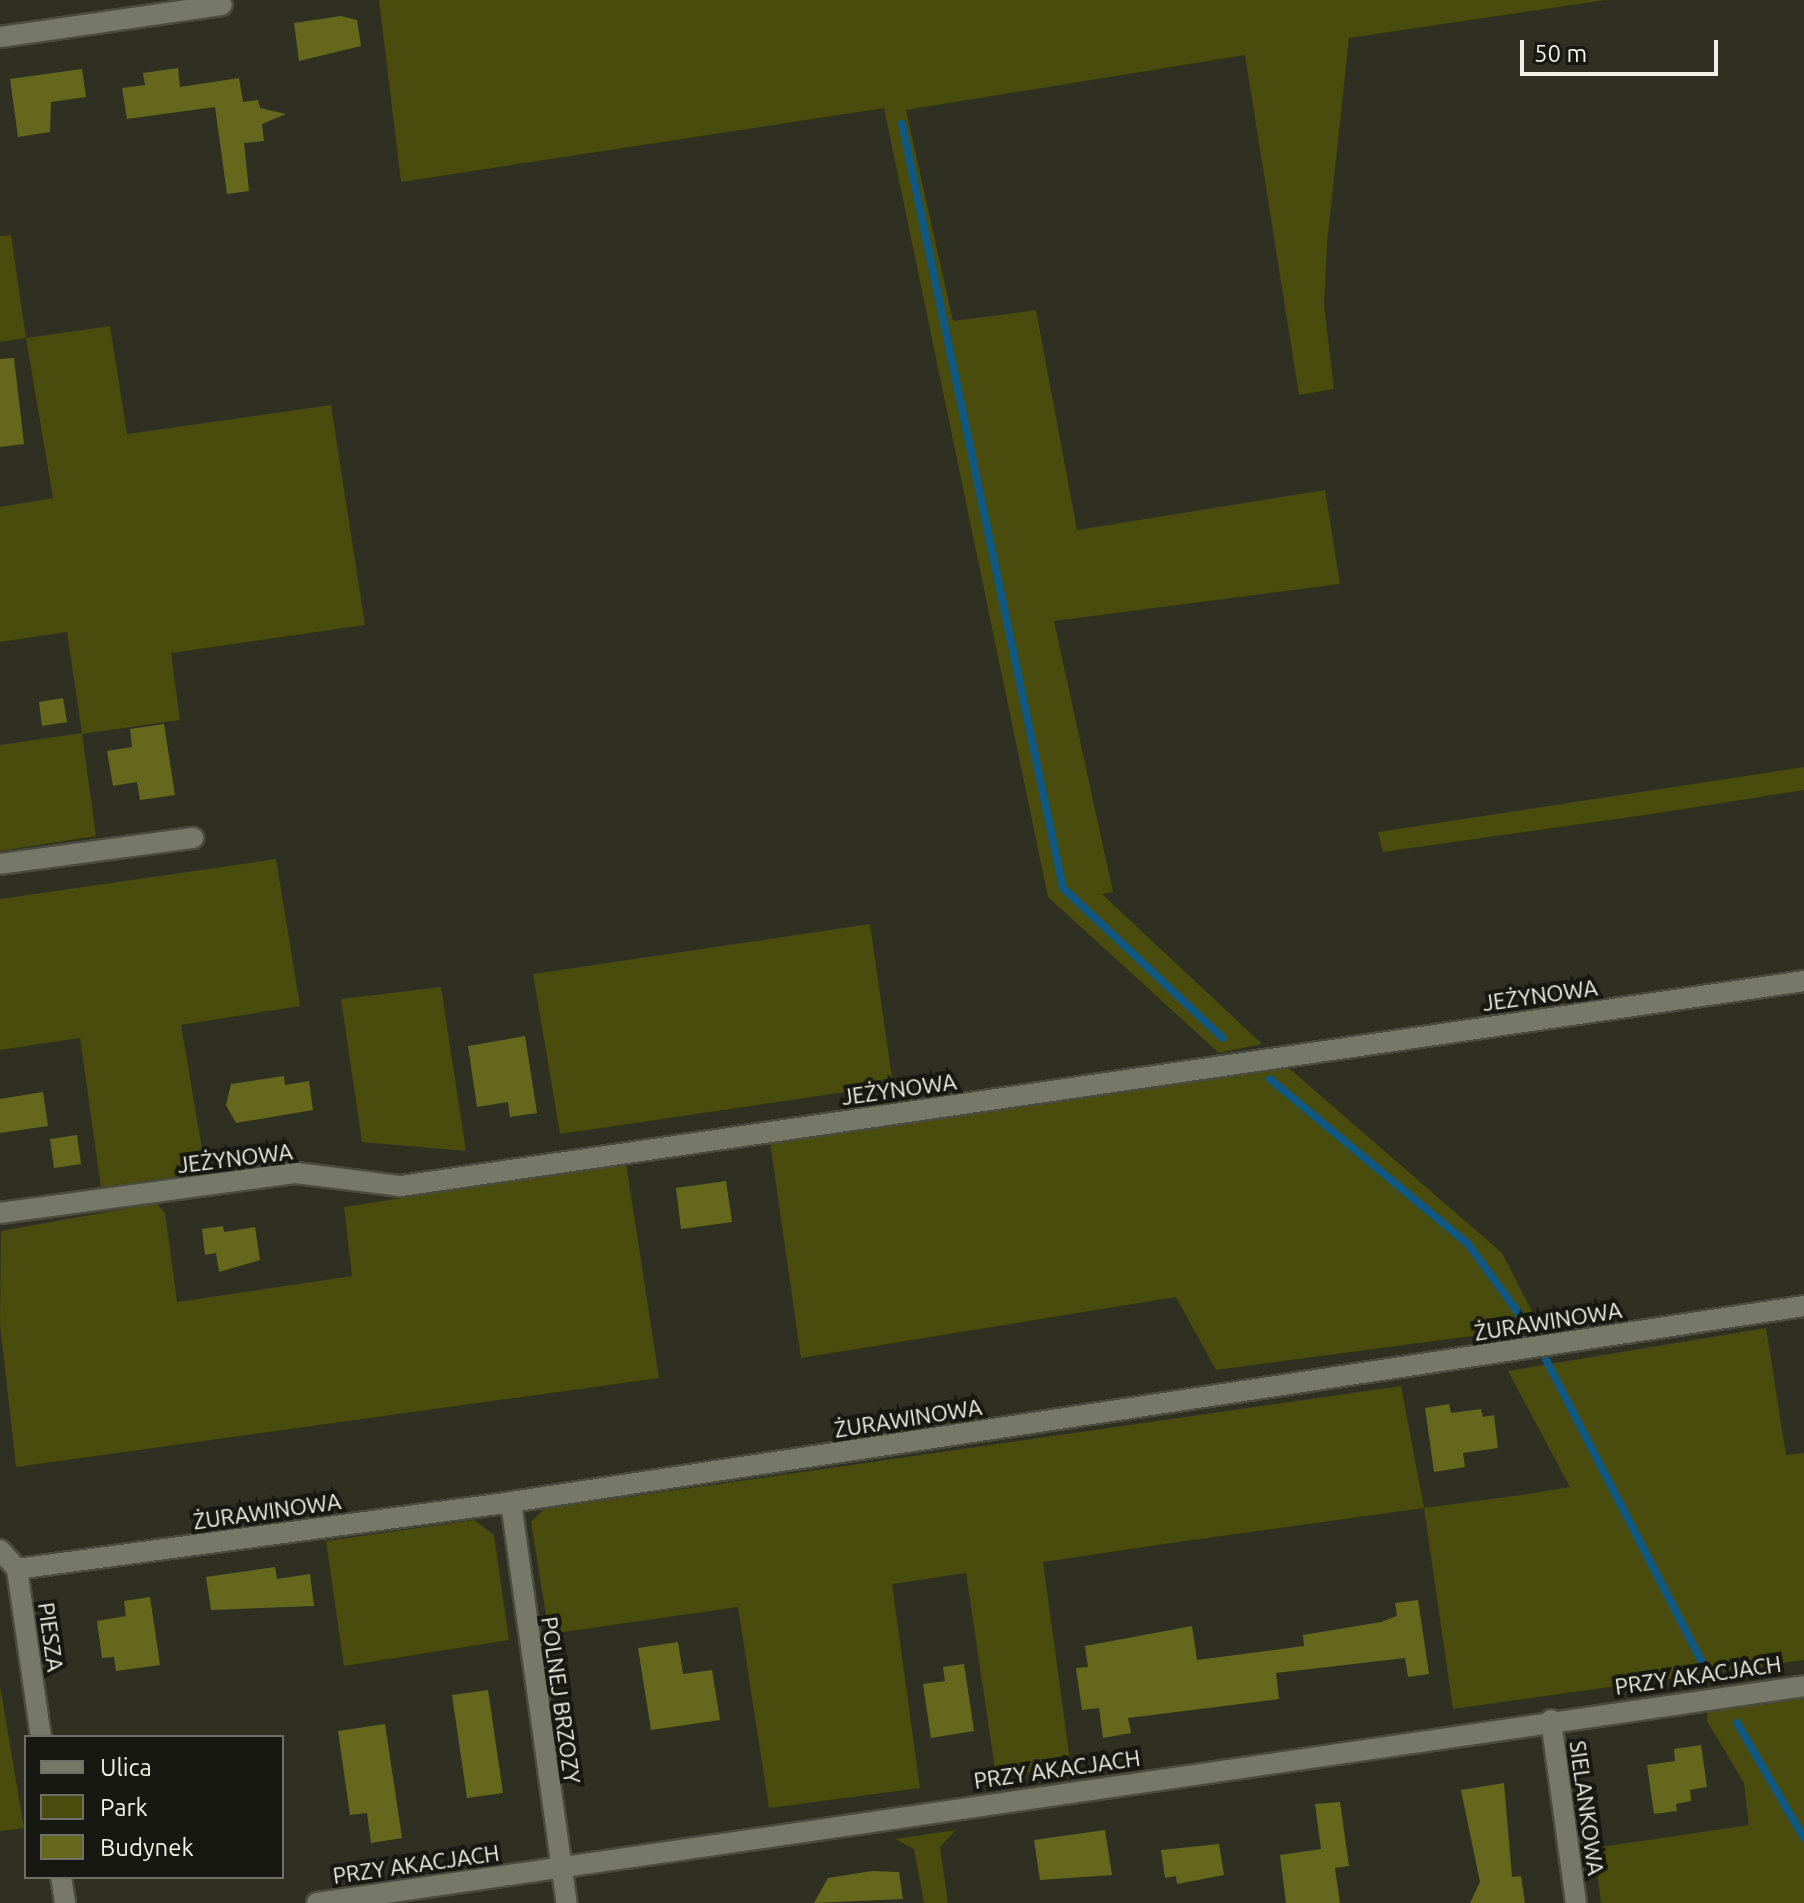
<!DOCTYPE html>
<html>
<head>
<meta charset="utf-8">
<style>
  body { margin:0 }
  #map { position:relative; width:1804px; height:1903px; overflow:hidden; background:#2f3022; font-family:Ubuntu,sans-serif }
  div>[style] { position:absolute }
  .green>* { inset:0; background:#494c0c }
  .stream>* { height:8px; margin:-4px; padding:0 4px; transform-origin:4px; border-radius:4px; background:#105782 }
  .building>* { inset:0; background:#65681c }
  .roads { filter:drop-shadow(2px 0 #4b4c3f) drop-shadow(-2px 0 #4b4c3f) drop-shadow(0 2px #4b4c3f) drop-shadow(0 -2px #4b4c3f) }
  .minor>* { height:20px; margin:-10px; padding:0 10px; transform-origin:10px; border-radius:10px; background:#777968 }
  span { translate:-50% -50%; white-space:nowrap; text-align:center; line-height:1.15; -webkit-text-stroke:8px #171811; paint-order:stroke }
  .street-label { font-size:22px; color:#f0f1e7 }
  .legend { position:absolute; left:24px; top:1735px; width:260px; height:144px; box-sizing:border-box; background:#171811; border:2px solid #6e6f67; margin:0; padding:10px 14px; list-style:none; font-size:24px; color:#f0f1e7 }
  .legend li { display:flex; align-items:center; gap:16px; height:40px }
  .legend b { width:40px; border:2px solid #6e6f67 }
  .scale { position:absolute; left:1520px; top:40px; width:198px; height:36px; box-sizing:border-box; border:4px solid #f0f1e7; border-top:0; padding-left:10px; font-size:24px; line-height:28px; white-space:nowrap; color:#f0f1e7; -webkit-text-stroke:6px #171811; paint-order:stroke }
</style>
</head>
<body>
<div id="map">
  <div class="green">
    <i style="clip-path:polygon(379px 0,1605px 0,1349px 38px,1327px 244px,1324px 305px,1334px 389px,1299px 395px,1245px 55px,906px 110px,953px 321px,1036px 310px,1077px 530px,1325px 490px,1340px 584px,1054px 621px,1113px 892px,1102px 894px,1262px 1044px,1219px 1053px,1048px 897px,884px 108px,401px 182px)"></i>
    <i style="clip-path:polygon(11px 235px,26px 338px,110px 326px,127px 434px,331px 405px,365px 625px,171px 653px,180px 720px,82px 734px,96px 836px,0 851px,0 745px,82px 733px,67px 632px,0 642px,0 507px,53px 498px,26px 338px,0 342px,0 236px)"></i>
    <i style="clip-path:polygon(1804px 767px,1804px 790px,1652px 814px,1383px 852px,1378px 832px)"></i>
    <i style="clip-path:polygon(276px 859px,300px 1006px,181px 1025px,206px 1172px,101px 1187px,80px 1038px,0 1050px,0 899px)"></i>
    <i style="clip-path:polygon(870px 924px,893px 1085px,560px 1134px,533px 974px)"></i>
    <i style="clip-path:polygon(441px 987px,466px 1151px,362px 1142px,341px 999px)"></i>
    <i style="clip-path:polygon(1283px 1063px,1502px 1253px,1540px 1327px,1216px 1370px,1176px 1297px,801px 1358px,770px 1142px)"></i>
    <i style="clip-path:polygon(626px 1163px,659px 1378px,16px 1467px,0 1324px,1px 1231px,156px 1203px,165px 1213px,177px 1302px,352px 1276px,344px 1207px)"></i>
    <i style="clip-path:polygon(1766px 1328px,1786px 1455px,1804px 1453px,1804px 1660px,1453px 1709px,1424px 1508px,1171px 1543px,1043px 1562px,1071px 1768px,996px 1776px,966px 1573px,892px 1584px,920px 1788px,769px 1808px,738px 1607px,549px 1634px,531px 1522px,544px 1509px,1401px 1386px,1424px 1508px,1521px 1495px,1570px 1487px,1508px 1371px)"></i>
    <i style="clip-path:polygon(474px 1520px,494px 1535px,509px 1640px,344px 1666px,326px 1541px)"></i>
    <i style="clip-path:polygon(0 1686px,24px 1828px,0 1831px)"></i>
    <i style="clip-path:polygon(1804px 1698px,1804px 1903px,1601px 1903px,1594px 1848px,1749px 1825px,1744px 1783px,1707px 1721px,1708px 1709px)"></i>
    <i style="clip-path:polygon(956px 1830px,940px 1847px,948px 1903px,924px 1903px,914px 1849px,895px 1839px)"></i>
  </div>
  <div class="stream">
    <i style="left:902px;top:124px;width:781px;rotate:78.1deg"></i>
    <i style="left:1063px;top:888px;width:219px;rotate:43.2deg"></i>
    <i style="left:1270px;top:1079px;width:258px;rotate:39.8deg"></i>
    <i style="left:1468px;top:1244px;width:102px;rotate:53.8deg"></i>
    <i style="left:1546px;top:1360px;width:356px;rotate:62.7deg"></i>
    <i style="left:1737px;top:1723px;width:133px;rotate:59.8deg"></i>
  </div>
  <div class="building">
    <i style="clip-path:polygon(341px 16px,357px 20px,361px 46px,299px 61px,294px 23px)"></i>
    <i style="clip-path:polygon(178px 68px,180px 87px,239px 78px,243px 102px,258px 100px,260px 108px,286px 114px,262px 124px,264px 141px,244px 143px,249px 191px,227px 194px,215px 107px,127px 119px,122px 88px,145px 85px,143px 73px)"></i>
    <i style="clip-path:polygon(82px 69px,86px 97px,51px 102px,50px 132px,18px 137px,10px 79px)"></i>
    <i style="clip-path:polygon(14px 358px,24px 444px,0 447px,0 359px)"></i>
    <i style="clip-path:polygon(63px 698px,67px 722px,42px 726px,39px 702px)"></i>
    <i style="clip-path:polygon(164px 724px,175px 795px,140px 800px,137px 782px,113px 786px,107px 751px,132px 747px,130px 729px)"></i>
    <i style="clip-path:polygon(525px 1036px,537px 1113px,510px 1117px,508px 1102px,477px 1107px,468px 1046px)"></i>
    <i style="clip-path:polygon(284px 1076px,285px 1085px,309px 1081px,313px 1110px,236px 1123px,226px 1105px,231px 1084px)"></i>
    <i style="clip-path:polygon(43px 1092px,48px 1126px,0 1133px,0 1099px)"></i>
    <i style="clip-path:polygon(77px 1135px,81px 1164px,54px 1168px,50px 1139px)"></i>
    <i style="clip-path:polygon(726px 1181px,732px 1222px,681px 1229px,676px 1188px)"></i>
    <i style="clip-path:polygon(223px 1226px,224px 1232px,255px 1227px,260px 1260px,219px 1272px,216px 1253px,205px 1255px,202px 1229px)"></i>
    <i style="clip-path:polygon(1449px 1404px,1451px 1413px,1481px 1409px,1483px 1417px,1494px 1415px,1498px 1448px,1463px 1453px,1465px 1467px,1434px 1472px,1425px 1408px)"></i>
    <i style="clip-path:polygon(275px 1567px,277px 1579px,310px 1574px,314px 1606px,211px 1610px,206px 1577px)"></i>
    <i style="clip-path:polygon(150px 1597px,160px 1665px,116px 1671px,114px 1657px,102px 1658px,97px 1621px,126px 1616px,124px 1601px)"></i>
    <i style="clip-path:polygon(1418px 1600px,1429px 1674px,1408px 1677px,1405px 1658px,1276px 1673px,1279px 1699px,1128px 1718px,1131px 1733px,1103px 1738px,1099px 1708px,1082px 1710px,1076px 1668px,1088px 1667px,1085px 1646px,1192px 1626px,1197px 1660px,1304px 1646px,1303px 1635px,1381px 1622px,1397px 1616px,1395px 1603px)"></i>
    <i style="clip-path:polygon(678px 1642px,683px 1674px,712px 1670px,720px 1720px,651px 1730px,638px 1648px)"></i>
    <i style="clip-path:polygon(964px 1664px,974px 1731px,931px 1738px,923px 1684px,945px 1681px,943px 1667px)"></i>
    <i style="clip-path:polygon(488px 1690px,503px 1793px,467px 1798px,452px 1695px)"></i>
    <i style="clip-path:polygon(385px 1724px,402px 1838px,371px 1843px,367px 1813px,350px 1815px,338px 1731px)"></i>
    <i style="clip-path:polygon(1701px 1745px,1707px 1787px,1690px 1790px,1691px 1801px,1676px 1804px,1677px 1811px,1654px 1814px,1647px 1765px,1675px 1761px,1674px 1749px)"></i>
    <i style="clip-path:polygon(1504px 1783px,1512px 1877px,1521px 1876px,1525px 1903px,1470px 1903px,1480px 1882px,1461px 1790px)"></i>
    <i style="clip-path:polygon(1340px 1802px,1349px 1866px,1335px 1868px,1340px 1903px,1286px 1903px,1280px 1855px,1321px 1849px,1315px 1804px)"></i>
    <i style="clip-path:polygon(1105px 1830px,1112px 1875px,1040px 1880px,1034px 1840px)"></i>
    <i style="clip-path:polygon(1219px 1844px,1224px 1875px,1177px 1884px,1176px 1876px,1165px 1878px,1161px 1850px)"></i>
    <i style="clip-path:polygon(872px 1871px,899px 1872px,903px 1899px,814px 1903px,828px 1878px)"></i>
  </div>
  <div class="roads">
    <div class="minor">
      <i style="left:0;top:37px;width:224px;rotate:-8.2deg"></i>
      <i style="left:0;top:864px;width:195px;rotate:-7.7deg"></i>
      <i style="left:0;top:1213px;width:299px;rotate:-7.7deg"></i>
      <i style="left:296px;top:1173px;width:106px;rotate:7.1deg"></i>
      <i style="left:401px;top:1186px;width:1418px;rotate:-8.31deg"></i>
      <i style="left:511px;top:1502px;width:405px;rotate:82.1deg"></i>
      <i style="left:0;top:1550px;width:25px;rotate:48deg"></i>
      <i style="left:17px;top:1569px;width:170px;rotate:81.9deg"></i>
      <i style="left:17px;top:1569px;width:499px;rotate:-7.7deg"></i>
      <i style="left:511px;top:1502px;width:1308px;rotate:-8.62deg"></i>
      <i style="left:1551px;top:1720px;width:185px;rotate:82.2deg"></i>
      <i style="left:61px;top:1877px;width:26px;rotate:81deg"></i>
      <i style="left:317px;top:1903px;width:1503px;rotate:-8.3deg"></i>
    </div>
  </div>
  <div class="street-label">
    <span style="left:1540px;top:995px;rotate:-8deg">JEŻYNOWA</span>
    <span style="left:899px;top:1089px;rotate:-8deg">JEŻYNOWA</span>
    <span style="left:235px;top:1158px;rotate:-7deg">JEŻYNOWA</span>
    <span style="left:1548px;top:1321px;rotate:-9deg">ŻURAWINOWA</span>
    <span style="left:908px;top:1418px;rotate:-9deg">ŻURAWINOWA</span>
    <span style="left:267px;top:1511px;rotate:-8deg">ŻURAWINOWA</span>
    <span style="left:51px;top:1637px;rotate:82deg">PIESZA</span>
    <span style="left:1698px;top:1675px;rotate:-8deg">PRZY AKACJACH</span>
    <span style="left:561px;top:1700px;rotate:82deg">POLNEJ BRZOZY</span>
    <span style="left:1057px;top:1769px;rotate:-8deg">PRZY AKACJACH</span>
    <span style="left:1587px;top:1808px;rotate:82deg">SIELANKOWA</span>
    <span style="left:416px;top:1864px;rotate:-8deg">PRZY AKACJACH</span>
  </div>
  <ul class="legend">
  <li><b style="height:10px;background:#777968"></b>Ulica</li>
  <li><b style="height:22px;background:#494c0c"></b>Park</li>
  <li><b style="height:22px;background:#65681c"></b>Budynek</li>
  </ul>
  <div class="scale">50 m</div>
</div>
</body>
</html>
